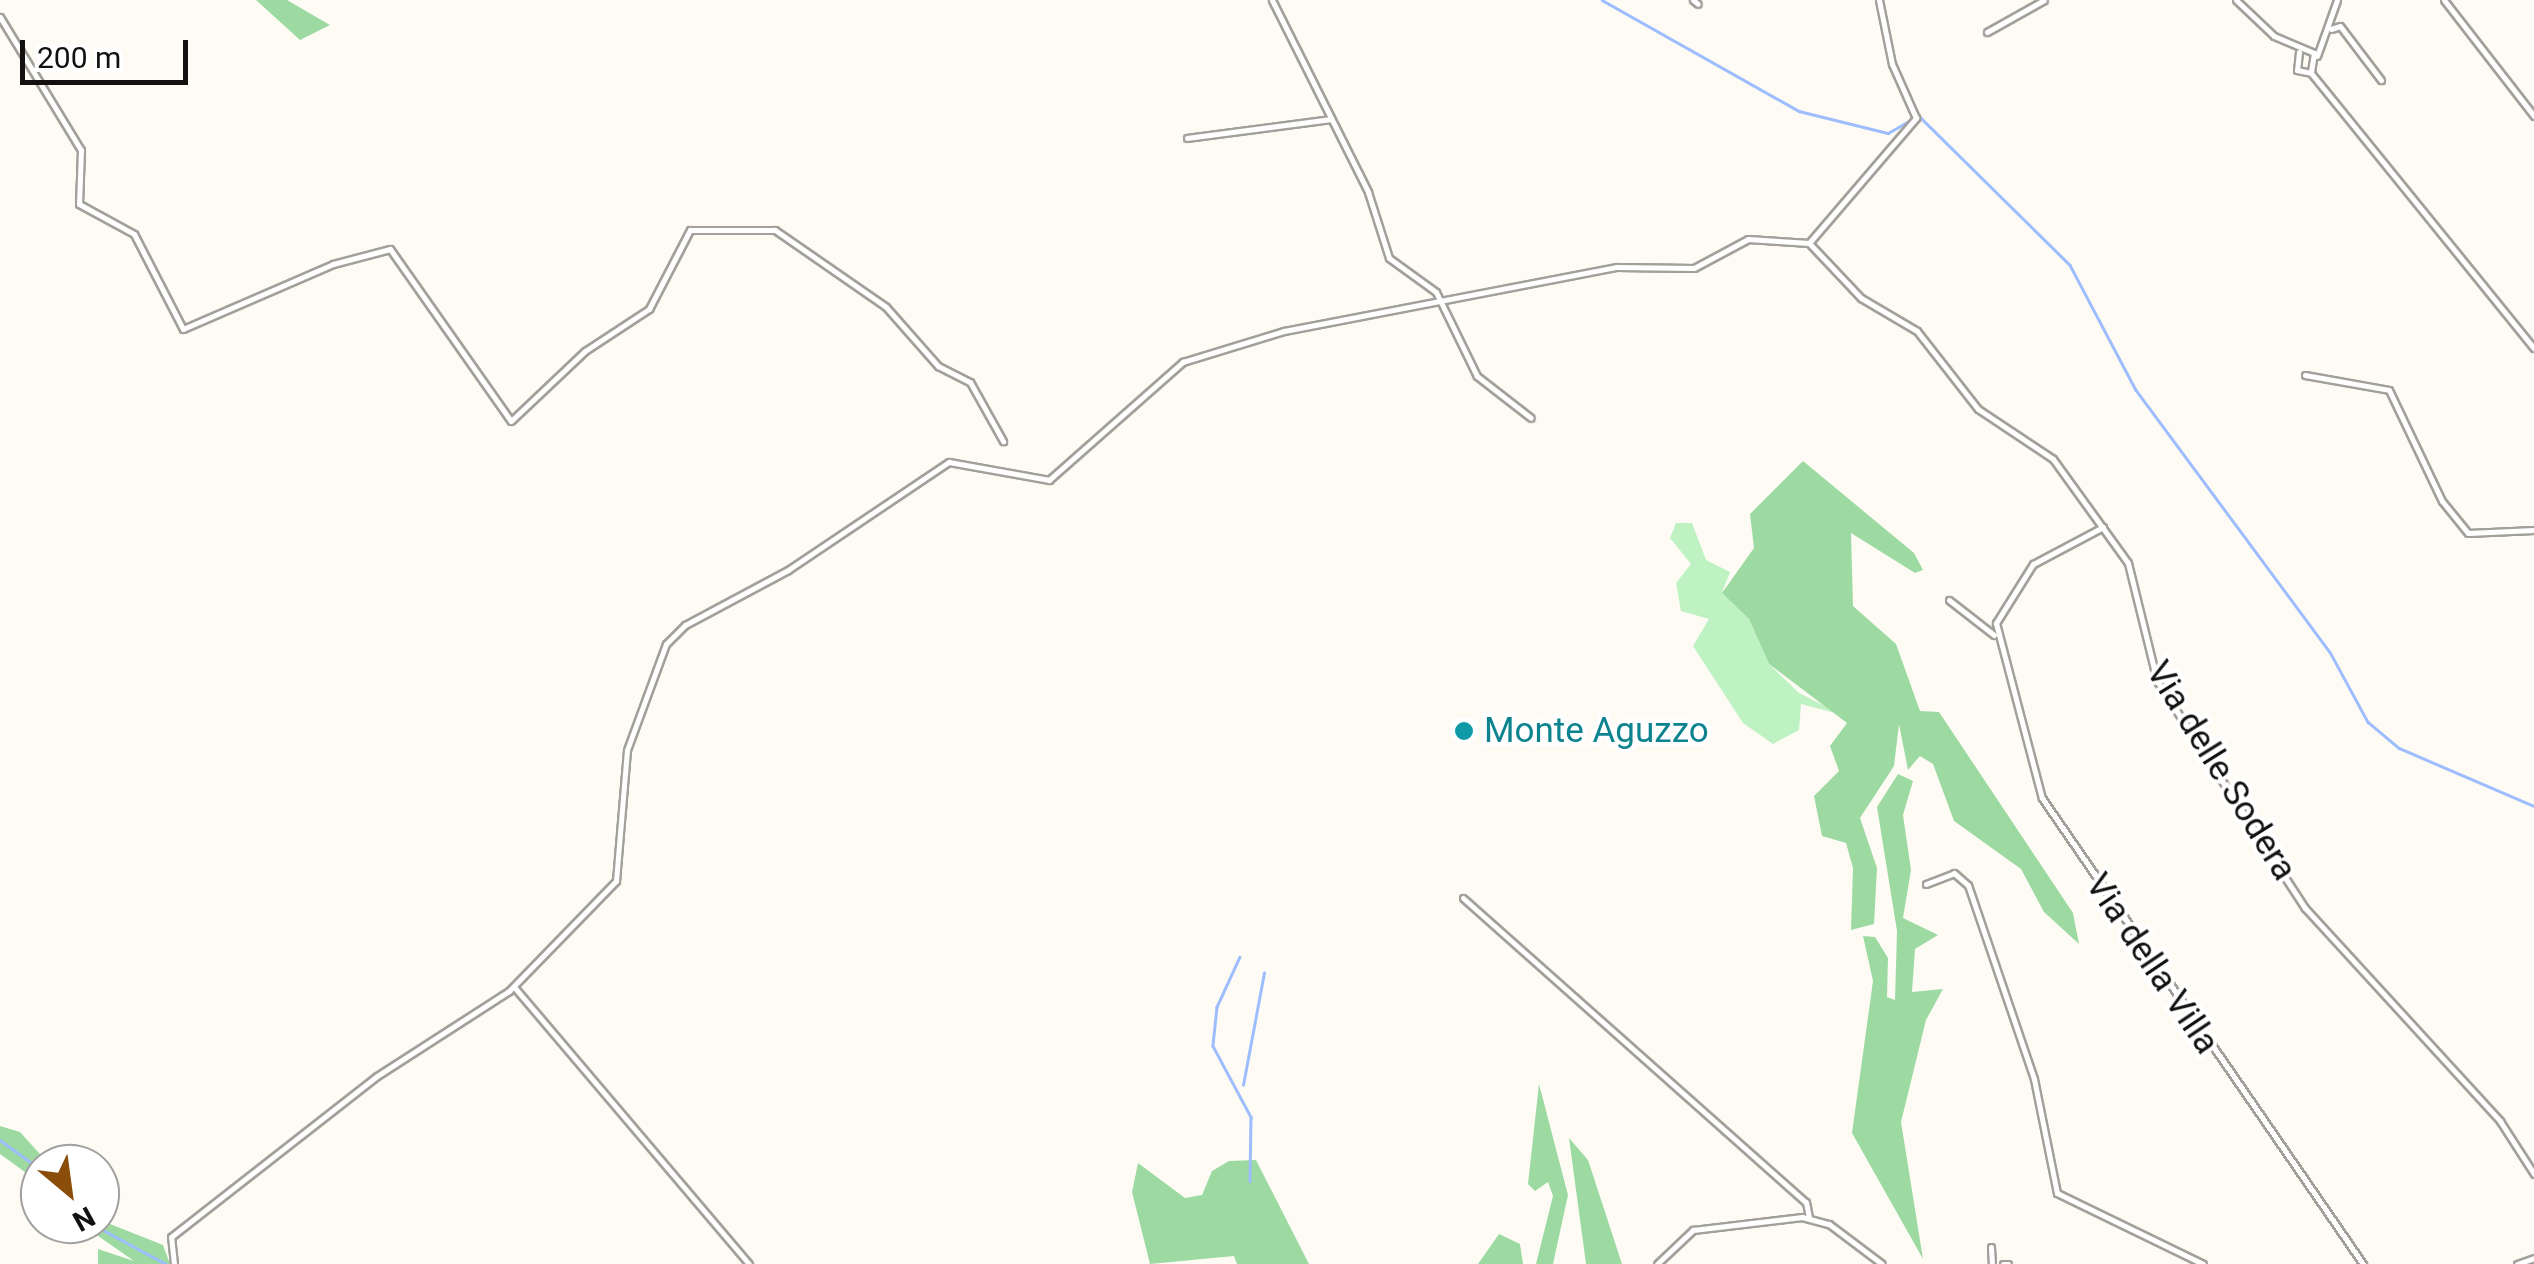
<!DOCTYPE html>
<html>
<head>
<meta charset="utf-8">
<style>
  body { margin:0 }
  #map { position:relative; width:2534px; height:1264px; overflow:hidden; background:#fefbf5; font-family:Roboto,sans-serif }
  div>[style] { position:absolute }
  .green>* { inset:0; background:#bff2c2 }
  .forest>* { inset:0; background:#9ddaa2 }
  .stream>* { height:2.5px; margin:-1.25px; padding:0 1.25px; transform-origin:1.25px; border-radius:1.25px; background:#9dbdfe }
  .roads { filter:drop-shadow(2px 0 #a3a09b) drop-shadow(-2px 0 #a3a09b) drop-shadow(0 2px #a3a09b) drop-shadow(0 -2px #a3a09b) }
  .minor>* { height:5px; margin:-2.5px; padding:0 2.5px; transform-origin:2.5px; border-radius:2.5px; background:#fff }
  .dots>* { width:28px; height:28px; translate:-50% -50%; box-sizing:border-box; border:5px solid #fff; border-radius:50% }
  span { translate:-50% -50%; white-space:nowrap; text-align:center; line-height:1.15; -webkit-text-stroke:8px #fff; paint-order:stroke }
  .culture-label { font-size:35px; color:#0d838f }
  .left { translate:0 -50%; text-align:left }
  .street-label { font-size:35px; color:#12110f }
  .north { position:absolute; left:20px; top:1144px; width:100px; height:100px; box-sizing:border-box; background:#fff; border:2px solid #a0a09f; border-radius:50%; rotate:151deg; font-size:28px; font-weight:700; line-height:40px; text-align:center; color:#12110f }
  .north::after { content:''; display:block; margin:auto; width:35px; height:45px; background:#8a4e0a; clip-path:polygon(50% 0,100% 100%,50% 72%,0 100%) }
  .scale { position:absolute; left:20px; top:40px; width:168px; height:45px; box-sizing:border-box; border:5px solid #12110f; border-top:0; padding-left:12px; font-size:30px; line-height:35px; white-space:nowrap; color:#12110f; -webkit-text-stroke:8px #fff; paint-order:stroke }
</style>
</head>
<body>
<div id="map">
  <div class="green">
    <i style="clip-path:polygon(1676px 523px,1692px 523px,1706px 560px,1730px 572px,1722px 593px,1749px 619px,1769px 664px,1799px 693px,1843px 715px,1801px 704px,1799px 730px,1773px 744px,1743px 723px,1693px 646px,1709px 619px,1681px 611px,1676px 583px,1691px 564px,1670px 538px)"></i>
  </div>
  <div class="forest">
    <i style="clip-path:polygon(256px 0,287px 0,330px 25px,300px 40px)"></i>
    <i style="clip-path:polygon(1803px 461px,1914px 553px,1923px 570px,1915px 573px,1851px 533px,1853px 606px,1896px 644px,1920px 711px,1939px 712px,2073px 913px,2079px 944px,2044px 912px,2021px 869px,1954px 821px,1933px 764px,1920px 756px,1908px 770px,1899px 724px,1894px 766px,1860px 818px,1877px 868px,1874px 924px,1851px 930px,1853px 868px,1846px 843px,1822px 836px,1814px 796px,1839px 771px,1830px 746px,1847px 723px,1769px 664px,1749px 619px,1722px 593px,1754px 548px,1750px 514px)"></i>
    <i style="clip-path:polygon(1898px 774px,1913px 781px,1903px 815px,1911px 870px,1903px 918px,1938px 935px,1915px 949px,1912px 992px,1943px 989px,1926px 1020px,1901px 1122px,1923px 1259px,1852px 1133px,1873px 981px,1863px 936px,1875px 937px,1888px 958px,1887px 997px,1895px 1000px,1897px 931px,1877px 807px)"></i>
    <i style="clip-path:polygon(1539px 1084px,1568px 1195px,1553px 1264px,1536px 1264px,1553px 1196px,1548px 1182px,1535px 1191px,1528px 1184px)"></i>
    <i style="clip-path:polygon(0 1126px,20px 1132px,49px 1164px,40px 1164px,40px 1183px,0 1154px)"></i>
    <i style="clip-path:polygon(1569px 1138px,1588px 1160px,1622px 1264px,1586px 1264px)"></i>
    <i style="clip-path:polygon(1256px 1160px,1309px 1264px,1237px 1264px,1234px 1256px,1150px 1264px,1132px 1192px,1138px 1163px,1185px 1198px,1202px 1195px,1212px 1171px,1229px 1161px)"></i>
    <i style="clip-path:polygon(100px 1220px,163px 1245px,170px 1264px,98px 1264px,98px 1249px,134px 1261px,81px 1224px)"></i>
    <i style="clip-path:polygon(1499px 1234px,1520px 1244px,1523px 1264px,1478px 1264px)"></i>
  </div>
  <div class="stream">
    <i style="left:1602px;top:0;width:226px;rotate:29.4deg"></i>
    <i style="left:1799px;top:111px;width:92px;rotate:13.9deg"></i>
    <i style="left:1888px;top:133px;width:28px;rotate:-30deg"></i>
    <i style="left:1919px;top:116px;width:212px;rotate:44.6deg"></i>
    <i style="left:2070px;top:265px;width:141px;rotate:62.2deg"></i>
    <i style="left:2136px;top:390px;width:326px;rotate:53.5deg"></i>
    <i style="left:2330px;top:652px;width:80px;rotate:61.5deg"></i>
    <i style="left:2368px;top:722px;width:40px;rotate:40deg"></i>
    <i style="left:2399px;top:748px;width:147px;rotate:23.2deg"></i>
    <i style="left:1240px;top:957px;width:55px;rotate:114.7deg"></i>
    <i style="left:1217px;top:1007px;width:39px;rotate:96deg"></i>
    <i style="left:1213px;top:1046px;width:81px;rotate:61.8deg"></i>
    <i style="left:1251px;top:1117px;width:64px;rotate:90.9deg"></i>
    <i style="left:1243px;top:1085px;width:114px;rotate:-79.4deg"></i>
    <i style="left:0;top:1140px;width:49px;rotate:35.9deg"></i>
    <i style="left:92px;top:1224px;width:84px;rotate:28.4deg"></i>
  </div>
  <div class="roads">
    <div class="minor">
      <i style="left:1272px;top:0;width:215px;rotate:63.4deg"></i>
      <i style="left:1368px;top:192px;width:69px;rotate:72.3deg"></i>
      <i style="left:1389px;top:258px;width:58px;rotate:35.9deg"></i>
      <i style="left:1436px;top:292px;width:93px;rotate:64deg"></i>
      <i style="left:1477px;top:376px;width:68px;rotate:37.9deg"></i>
      <i style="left:1693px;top:0;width:6px;rotate:39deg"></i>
      <i style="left:2236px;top:0;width:52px;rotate:43.5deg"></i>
      <i style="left:2274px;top:36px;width:43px;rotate:23deg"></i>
      <i style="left:2314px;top:53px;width:20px;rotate:99deg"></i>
      <i style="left:2444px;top:0;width:147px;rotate:52.2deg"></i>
      <i style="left:0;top:17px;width:156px;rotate:58.7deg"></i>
      <i style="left:81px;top:150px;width:54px;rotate:92.1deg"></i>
      <i style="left:79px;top:204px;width:63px;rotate:28.6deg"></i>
      <i style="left:134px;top:234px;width:107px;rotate:62.7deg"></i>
      <i style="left:183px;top:329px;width:163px;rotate:-23.4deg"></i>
      <i style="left:333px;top:264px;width:59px;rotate:-14.7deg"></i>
      <i style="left:390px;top:249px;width:210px;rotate:54.9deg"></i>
      <i style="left:511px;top:421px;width:102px;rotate:-43.4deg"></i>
      <i style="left:585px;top:351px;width:77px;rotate:-33.3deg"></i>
      <i style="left:649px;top:309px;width:89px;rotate:-62.6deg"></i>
      <i style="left:690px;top:230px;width:85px"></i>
      <i style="left:775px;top:230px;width:135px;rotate:34.7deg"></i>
      <i style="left:886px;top:307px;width:79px;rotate:48.6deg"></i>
      <i style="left:938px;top:366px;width:36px;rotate:27deg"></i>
      <i style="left:970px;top:382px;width:68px;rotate:60.8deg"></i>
      <i style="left:2331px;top:29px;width:9px;rotate:-18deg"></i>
      <i style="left:2340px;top:26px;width:68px;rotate:52.8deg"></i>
      <i style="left:1987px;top:32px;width:65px;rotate:-29.3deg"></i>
      <i style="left:2299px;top:52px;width:18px;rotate:96deg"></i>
      <i style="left:2297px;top:70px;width:14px;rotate:12deg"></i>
      <i style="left:2311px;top:73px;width:354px;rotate:51deg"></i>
      <i style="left:2317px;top:56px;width:59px;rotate:-70.3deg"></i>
      <i style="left:1187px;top:138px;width:145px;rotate:-7.5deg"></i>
      <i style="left:1809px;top:243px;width:76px;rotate:46.6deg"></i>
      <i style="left:1861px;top:298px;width:65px;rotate:30.5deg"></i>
      <i style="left:1917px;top:331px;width:99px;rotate:52deg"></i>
      <i style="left:1978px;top:409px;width:90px;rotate:33.7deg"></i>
      <i style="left:2053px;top:459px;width:128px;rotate:54.2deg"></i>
      <i style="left:2128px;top:563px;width:122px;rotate:76.2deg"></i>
      <i style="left:2157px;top:681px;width:271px;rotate:56.9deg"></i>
      <i style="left:2305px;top:908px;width:289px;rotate:47.5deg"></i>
      <i style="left:2500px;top:1121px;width:63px;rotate:57.3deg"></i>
      <i style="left:1809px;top:243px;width:165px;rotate:-49.4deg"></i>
      <i style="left:1916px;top:118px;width:59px;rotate:-114deg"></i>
      <i style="left:1892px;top:64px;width:65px;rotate:-101.5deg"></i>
      <i style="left:2305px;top:375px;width:85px;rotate:10.1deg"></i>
      <i style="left:2389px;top:390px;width:123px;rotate:64.5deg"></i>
      <i style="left:2442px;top:501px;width:41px;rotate:50.9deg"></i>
      <i style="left:2468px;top:533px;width:66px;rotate:-2.6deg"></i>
      <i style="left:2103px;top:527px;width:79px;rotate:152.1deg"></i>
      <i style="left:2033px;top:564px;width:70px;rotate:122.1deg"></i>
      <i style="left:1996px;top:623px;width:181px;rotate:75.3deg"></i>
      <i style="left:2042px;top:798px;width:566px;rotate:55.44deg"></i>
      <i style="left:1949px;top:600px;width:57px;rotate:37.9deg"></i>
      <i style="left:1926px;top:884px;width:30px;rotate:-21deg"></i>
      <i style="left:1954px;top:873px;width:18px;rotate:41deg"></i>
      <i style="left:1968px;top:885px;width:205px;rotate:71.2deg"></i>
      <i style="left:2034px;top:1079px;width:116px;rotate:78.6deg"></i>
      <i style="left:2057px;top:1193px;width:162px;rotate:25.9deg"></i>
      <i style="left:1463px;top:898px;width:458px;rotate:41.6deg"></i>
      <i style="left:1806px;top:1202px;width:16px;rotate:79deg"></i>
      <i style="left:515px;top:988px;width:362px;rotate:49.7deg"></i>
      <i style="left:1991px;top:1247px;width:17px;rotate:87deg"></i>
      <i style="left:174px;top:1264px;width:27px;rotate:-96deg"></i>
      <i style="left:171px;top:1237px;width:261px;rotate:-38deg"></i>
      <i style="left:377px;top:1076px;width:157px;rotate:-32.8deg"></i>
      <i style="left:509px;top:991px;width:153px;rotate:-45.8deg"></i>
      <i style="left:616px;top:881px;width:131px;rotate:-85.2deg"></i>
      <i style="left:627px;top:750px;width:113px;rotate:-69.8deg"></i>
      <i style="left:666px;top:644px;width:27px;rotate:-45deg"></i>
      <i style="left:685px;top:625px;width:117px;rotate:-28.1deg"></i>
      <i style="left:788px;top:570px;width:194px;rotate:-33.9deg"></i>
      <i style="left:949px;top:462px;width:102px;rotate:10.2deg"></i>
      <i style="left:1049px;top:480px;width:179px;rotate:-41.4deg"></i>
      <i style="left:1183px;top:362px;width:106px;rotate:-17.1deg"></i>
      <i style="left:1284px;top:331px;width:339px;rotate:-10.9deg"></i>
      <i style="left:1617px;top:267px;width:77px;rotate:0.7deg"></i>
      <i style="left:1694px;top:268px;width:61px;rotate:-28.2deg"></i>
      <i style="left:1748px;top:239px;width:61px;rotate:3.8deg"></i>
      <i style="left:1657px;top:1264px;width:50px;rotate:-43.4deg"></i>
      <i style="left:1693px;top:1230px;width:110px;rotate:-6.8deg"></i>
      <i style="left:1802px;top:1217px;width:28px;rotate:15deg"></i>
      <i style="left:1829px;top:1224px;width:66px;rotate:37deg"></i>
      <i style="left:2003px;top:1264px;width:5px"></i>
      <i style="left:2517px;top:1264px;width:18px;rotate:-19deg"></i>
    </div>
  </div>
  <div class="dots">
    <i style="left:1464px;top:731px;background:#0f9aa8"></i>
  </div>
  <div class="culture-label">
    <span class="left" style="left:1484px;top:731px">Monte Aguzzo</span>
  </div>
  <div class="street-label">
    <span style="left:2221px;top:771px;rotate:58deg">Via delle Sodera</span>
    <span style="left:2152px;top:964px;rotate:56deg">Via della Villa</span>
  </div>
  <div class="north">N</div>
  <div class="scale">200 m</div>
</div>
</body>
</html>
